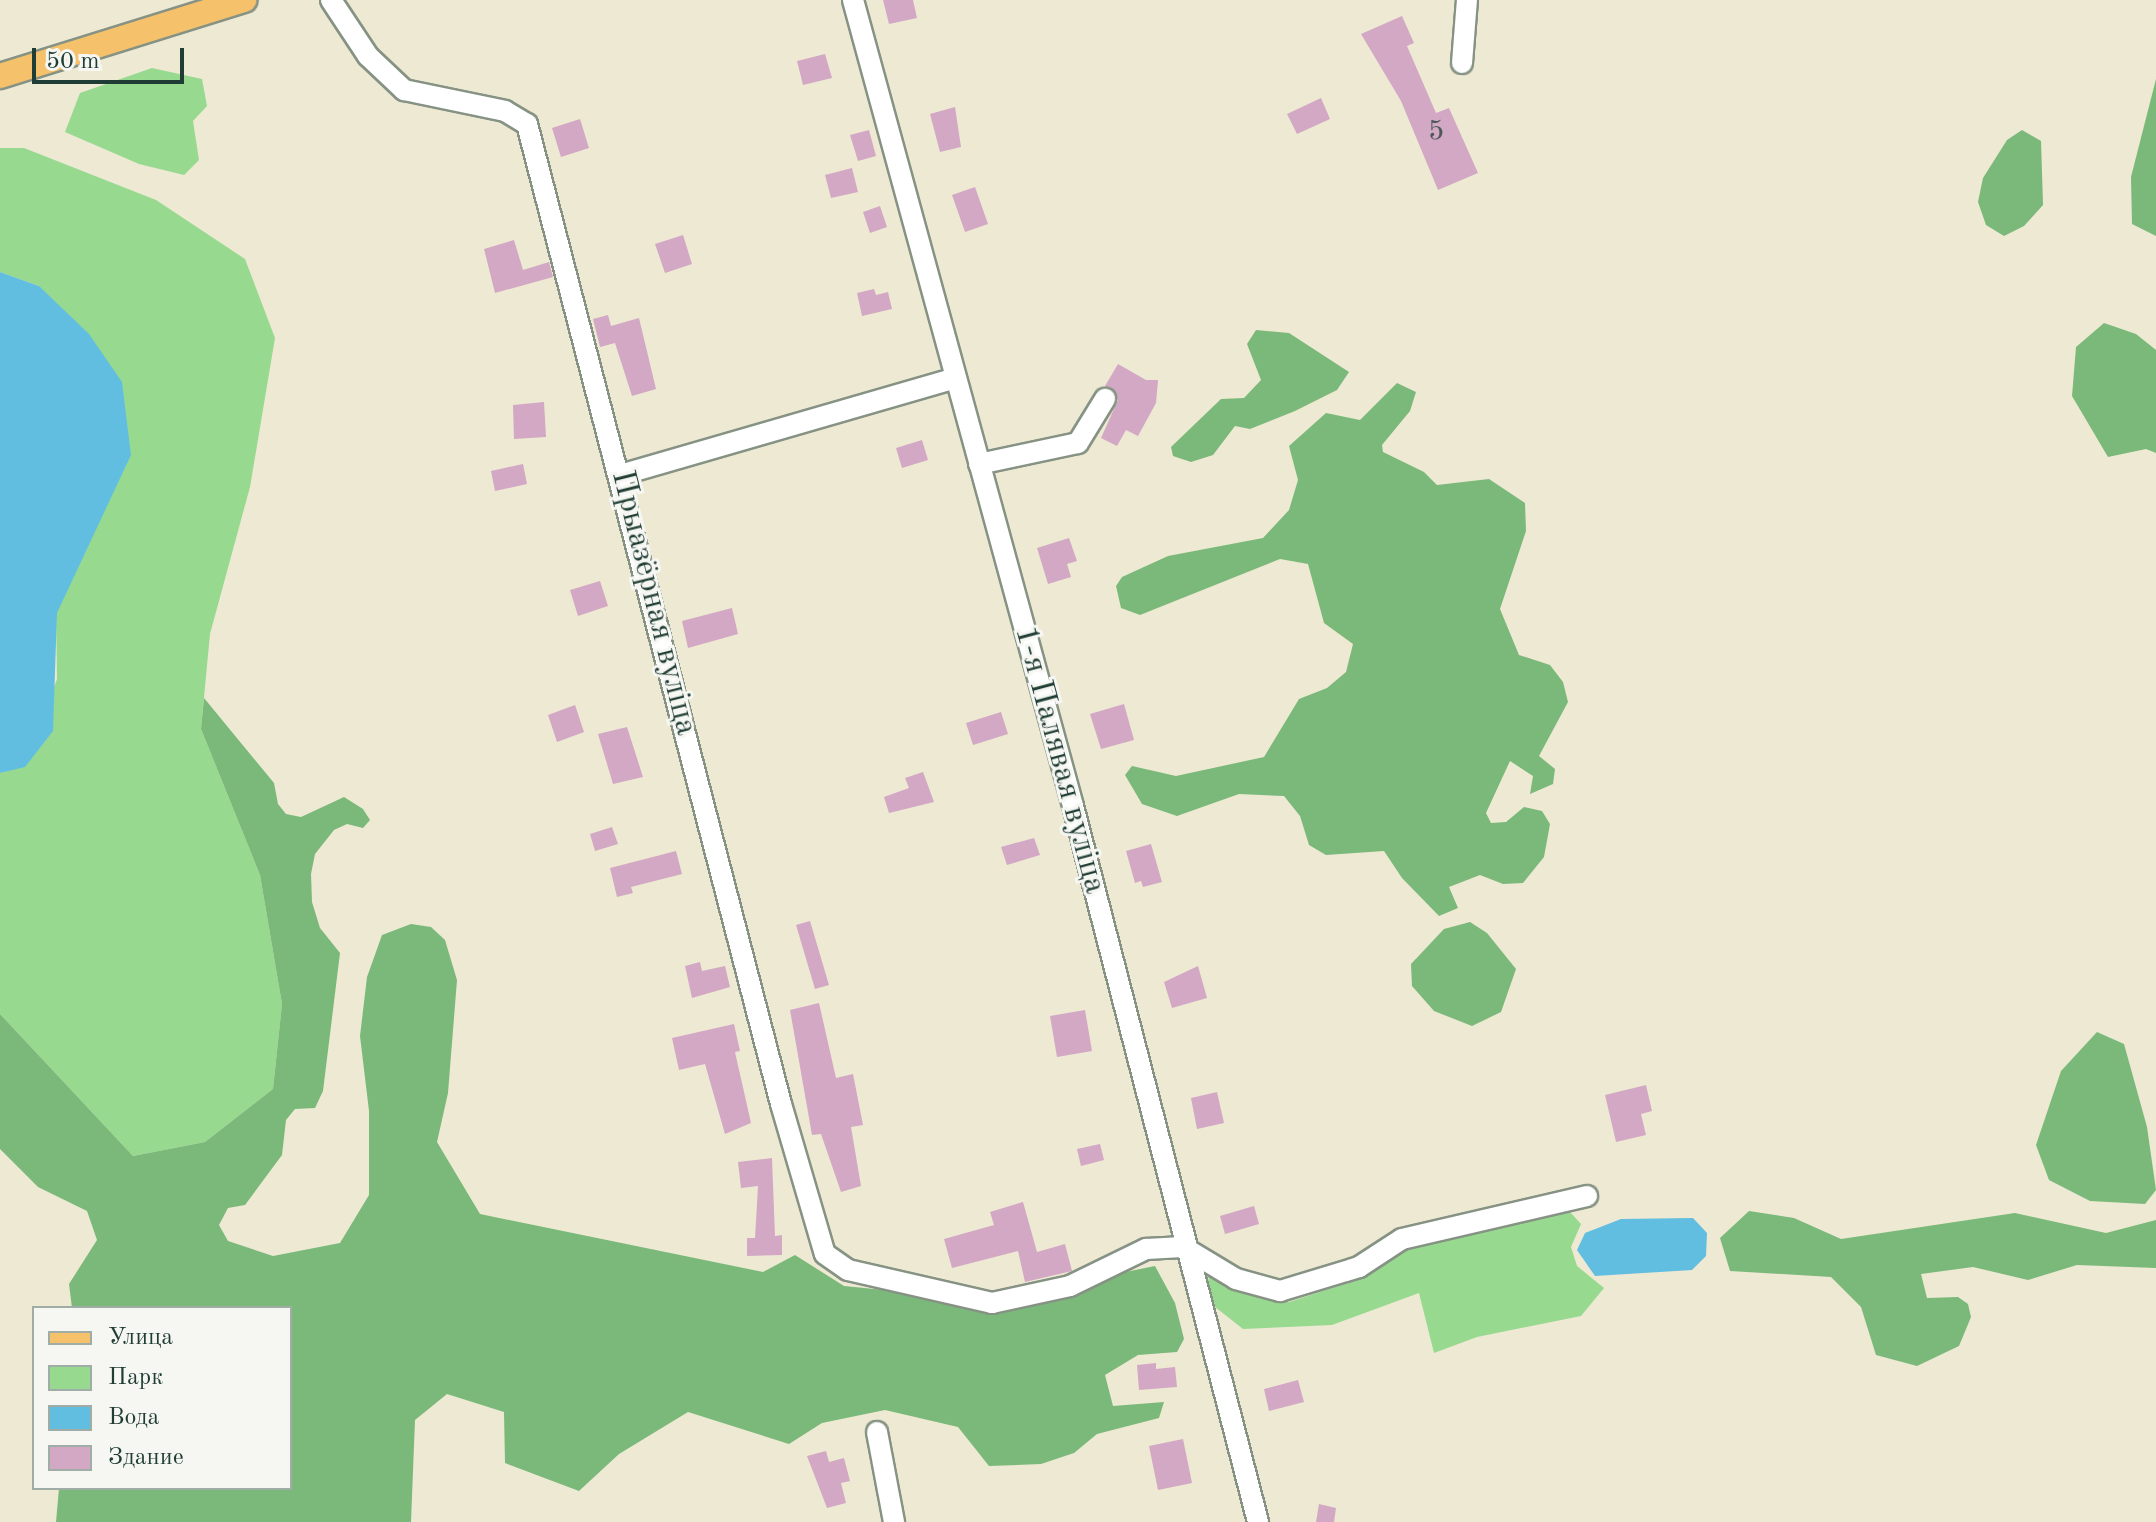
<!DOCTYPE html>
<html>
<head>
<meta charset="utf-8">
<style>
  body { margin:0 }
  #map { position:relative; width:2156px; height:1522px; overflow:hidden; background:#eee9d3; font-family:"Old Standard TT",serif }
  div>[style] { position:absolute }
  .green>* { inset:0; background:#98d990 }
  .forest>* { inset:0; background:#7ab97a }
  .water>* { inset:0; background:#62bee0 }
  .building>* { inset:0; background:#d2a8c4 }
  .roads { filter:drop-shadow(2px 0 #869384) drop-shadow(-2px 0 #869384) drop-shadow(0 2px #869384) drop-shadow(0 -2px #869384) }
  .minor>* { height:20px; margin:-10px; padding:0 10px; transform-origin:10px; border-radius:10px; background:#fff }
  .major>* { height:24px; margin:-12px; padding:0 12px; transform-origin:12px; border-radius:12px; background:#f5c16b }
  span { translate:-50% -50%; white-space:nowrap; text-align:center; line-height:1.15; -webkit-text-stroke:6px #f6f6f2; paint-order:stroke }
  .number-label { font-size:28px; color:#4c5858 }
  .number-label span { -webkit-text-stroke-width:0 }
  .street-label { font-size:32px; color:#1f3d34 }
  .legend { position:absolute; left:32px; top:1306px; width:260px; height:184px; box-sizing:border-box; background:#f6f6f2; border:2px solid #a0aca6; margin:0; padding:10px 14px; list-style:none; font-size:24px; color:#1f3d34 }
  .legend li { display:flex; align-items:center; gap:16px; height:40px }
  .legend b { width:40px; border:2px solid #a0aca6 }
  .scale { position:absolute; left:32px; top:48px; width:152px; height:36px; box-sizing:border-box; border:4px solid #1f3d34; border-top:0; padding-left:10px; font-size:24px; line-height:28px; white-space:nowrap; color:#1f3d34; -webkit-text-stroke:6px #f6f6f2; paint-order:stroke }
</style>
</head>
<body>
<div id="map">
  <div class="green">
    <i style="clip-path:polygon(152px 68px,202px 79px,207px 106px,193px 121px,199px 160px,184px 175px,139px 164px,65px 132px,80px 93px)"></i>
    <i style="clip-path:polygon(0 148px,24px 148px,156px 200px,245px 259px,275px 338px,250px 487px,210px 634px,201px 729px,260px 875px,282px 1004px,273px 1089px,205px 1142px,133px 1156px,0 1014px,0 773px,25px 766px,57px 679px,56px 613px,80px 559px,39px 286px,0 272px)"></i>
    <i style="clip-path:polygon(1569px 1211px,1581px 1224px,1571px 1247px,1577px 1266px,1604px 1288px,1581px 1316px,1477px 1337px,1434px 1353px,1419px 1293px,1332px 1325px,1243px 1329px,1205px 1299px,1210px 1270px,1229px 1283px,1289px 1302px,1357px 1280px,1411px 1246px)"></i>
  </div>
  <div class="forest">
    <i style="clip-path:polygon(2156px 79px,2156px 236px,2132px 224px,2131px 177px)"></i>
    <i style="clip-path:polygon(2022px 130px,2041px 141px,2043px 205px,2024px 226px,2004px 236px,1986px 225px,1978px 202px,1983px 178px,2007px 140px)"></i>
    <i style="clip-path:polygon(2104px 323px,2136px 334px,2156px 350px,2156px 453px,2146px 449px,2108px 457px,2072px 396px,2076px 347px)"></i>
    <i style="clip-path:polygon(1256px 330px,1289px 333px,1349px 372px,1337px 390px,1295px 411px,1250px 429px,1235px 426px,1213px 455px,1191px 462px,1173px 456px,1171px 447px,1221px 399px,1244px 398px,1261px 380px,1247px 344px)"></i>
    <i style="clip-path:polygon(1397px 383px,1416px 392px,1410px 411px,1382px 445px,1383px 452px,1424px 472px,1437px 485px,1489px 479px,1525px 503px,1526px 531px,1500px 609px,1519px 655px,1550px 665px,1563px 682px,1568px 702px,1539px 756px,1555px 769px,1553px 784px,1530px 794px,1533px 776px,1510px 761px,1486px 813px,1491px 823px,1506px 822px,1524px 807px,1542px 811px,1550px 824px,1544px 857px,1523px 883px,1503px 884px,1480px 875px,1449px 887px,1458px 908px,1439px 916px,1402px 878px,1384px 851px,1326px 855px,1309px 845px,1300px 816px,1284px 796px,1239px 794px,1177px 816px,1142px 804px,1125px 775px,1132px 766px,1176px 776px,1264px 757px,1299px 699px,1327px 688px,1346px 672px,1353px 644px,1324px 623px,1308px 564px,1280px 559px,1140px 615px,1121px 608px,1116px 586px,1122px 577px,1168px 556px,1263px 538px,1289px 510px,1298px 480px,1289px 446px,1326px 413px,1360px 420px)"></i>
    <i style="clip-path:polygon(204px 698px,274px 783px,278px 804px,286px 814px,301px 817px,344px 797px,363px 809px,370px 820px,363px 828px,347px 824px,334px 830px,315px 854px,311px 874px,312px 902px,320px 928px,340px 953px,323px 1091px,315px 1108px,295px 1109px,286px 1120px,282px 1155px,245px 1205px,228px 1208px,219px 1225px,228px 1241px,273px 1256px,340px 1243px,369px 1195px,369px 1111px,360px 1036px,367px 977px,382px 935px,411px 924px,431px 927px,445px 940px,457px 980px,448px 1093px,437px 1142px,480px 1214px,763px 1272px,795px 1255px,844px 1286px,987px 1300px,1155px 1266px,1175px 1303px,1184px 1339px,1177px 1352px,1138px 1355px,1105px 1375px,1113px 1406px,1164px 1402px,1159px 1418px,1097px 1434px,1074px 1453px,1041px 1464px,989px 1466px,958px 1427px,885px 1410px,822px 1423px,789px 1444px,688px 1412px,619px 1454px,579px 1491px,505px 1463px,504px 1412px,447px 1394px,415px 1420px,411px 1522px,56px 1522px,59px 1488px,290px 1488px,290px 1308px,72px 1308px,69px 1284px,97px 1240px,87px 1211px,38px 1187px,0 1149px,0 1014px,133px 1156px,205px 1142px,273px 1089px,282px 1004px,260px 875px,201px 729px)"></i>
    <i style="clip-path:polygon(1470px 922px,1487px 933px,1516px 969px,1501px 1012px,1472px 1026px,1434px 1011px,1412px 986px,1411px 964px,1444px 929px)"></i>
    <i style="clip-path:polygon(2097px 1032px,2124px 1044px,2147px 1127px,2156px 1190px,2145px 1204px,2090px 1201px,2049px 1180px,2036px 1145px,2061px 1071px)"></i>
    <i style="clip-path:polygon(1749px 1211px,1794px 1218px,1841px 1239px,2015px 1213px,2106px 1233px,2156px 1220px,2156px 1268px,2077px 1265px,2028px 1280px,1973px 1267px,1921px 1274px,1927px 1298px,1958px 1297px,1968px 1304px,1971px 1317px,1959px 1346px,1917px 1366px,1876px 1355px,1861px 1307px,1831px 1277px,1730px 1271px,1720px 1238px)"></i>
  </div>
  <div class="water">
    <i style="clip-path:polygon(0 272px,39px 286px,89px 334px,122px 382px,131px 455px,57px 613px,53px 731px,25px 767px,0 773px)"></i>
    <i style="clip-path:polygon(1693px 1218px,1707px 1233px,1706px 1256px,1692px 1270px,1595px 1276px,1577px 1250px,1585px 1233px,1621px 1219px)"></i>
  </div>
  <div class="building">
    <i style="clip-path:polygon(883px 0,913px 0,917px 18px,889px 24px)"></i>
    <i style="clip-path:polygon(1402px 16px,1414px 43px,1407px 46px,1436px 113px,1449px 108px,1478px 173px,1438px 190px,1401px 101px,1361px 34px)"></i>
    <i style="clip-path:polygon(825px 54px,832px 78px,803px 85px,797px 61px)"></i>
    <i style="clip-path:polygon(1321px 98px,1330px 119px,1297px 134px,1287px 114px)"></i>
    <i style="clip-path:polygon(955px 107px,961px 147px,940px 152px,930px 114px)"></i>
    <i style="clip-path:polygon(580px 119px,589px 148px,561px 157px,552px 128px)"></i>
    <i style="clip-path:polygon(869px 130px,876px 156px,858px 161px,850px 135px)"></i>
    <i style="clip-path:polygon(852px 168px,858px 192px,831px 198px,825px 175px)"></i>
    <i style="clip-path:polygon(975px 187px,988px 224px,965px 232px,952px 195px)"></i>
    <i style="clip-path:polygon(880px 206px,887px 227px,870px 233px,863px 212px)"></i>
    <i style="clip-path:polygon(683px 235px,692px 264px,665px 273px,655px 244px)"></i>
    <i style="clip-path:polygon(514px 240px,523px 270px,549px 262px,553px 277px,495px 293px,484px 249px)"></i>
    <i style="clip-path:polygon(874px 289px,876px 295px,888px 292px,892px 309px,862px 316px,857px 293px)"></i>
    <i style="clip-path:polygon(608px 315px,611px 326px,639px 318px,656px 389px,632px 396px,615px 343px,600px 347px,593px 319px)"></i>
    <i style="clip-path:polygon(1118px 364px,1146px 380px,1158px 380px,1156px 403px,1138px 436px,1126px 430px,1117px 446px,1101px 438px,1118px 400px,1105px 386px)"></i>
    <i style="clip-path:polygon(544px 402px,546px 437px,514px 439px,513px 405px)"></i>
    <i style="clip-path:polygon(922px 440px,928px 460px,902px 468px,896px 448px)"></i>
    <i style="clip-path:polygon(523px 464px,527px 484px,495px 491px,491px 471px)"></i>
    <i style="clip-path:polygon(1069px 538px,1077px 561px,1067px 564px,1071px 577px,1048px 584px,1037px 548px)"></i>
    <i style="clip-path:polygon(600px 581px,608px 606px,578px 616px,570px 590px)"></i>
    <i style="clip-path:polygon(732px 608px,738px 634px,688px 648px,682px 621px)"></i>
    <i style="clip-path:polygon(1124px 704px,1134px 740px,1101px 749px,1090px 714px)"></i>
    <i style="clip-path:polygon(575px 705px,584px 732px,557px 742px,548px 715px)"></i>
    <i style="clip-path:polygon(1001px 712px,1008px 734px,973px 745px,966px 723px)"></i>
    <i style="clip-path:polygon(627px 727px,643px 777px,613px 784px,598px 734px)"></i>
    <i style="clip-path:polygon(923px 772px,934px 802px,889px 813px,884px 797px,909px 788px,905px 778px)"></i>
    <i style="clip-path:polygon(612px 827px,618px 844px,595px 851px,590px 834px)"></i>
    <i style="clip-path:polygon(1034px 838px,1040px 855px,1007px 865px,1001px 847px)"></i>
    <i style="clip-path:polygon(1151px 844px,1162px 882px,1143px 887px,1141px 881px,1135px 883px,1126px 851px)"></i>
    <i style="clip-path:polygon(676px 851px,682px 874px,631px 887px,633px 893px,617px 897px,610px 868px)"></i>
    <i style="clip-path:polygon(810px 921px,829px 985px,815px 989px,796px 925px)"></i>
    <i style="clip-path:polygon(700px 962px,702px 971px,725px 966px,730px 987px,692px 998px,685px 966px)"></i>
    <i style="clip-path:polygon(1198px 966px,1207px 998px,1172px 1008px,1164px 982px)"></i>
    <i style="clip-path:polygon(819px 1003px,836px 1078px,853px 1074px,863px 1125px,851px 1127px,861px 1186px,841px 1192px,821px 1134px,812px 1135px,790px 1010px)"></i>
    <i style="clip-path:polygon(1085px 1010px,1092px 1051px,1057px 1057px,1050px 1016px)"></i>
    <i style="clip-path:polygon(734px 1024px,740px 1051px,735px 1052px,751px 1123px,725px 1134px,705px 1064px,679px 1070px,672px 1038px)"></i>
    <i style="clip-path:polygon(1646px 1085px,1652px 1111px,1641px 1114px,1646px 1135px,1616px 1142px,1605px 1095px)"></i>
    <i style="clip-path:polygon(1217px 1092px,1224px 1123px,1197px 1129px,1191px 1098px)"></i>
    <i style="clip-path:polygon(1100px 1144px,1104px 1160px,1081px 1166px,1077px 1149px)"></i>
    <i style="clip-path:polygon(772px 1158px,775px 1236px,782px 1235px,782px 1255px,747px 1256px,747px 1238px,755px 1238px,758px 1186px,741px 1188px,738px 1162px)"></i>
    <i style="clip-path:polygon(1023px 1202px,1037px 1252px,1065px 1244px,1072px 1271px,1025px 1282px,1018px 1251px,952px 1268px,944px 1239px,994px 1225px,990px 1212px)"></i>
    <i style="clip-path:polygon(1254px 1206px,1259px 1224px,1225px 1234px,1220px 1216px)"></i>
    <i style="clip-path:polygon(1156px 1363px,1156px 1369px,1175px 1367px,1177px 1387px,1139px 1390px,1137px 1365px)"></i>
    <i style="clip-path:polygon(1298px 1380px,1304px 1402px,1269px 1411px,1264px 1389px)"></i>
    <i style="clip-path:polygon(1183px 1439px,1192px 1483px,1158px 1490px,1149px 1446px)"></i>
    <i style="clip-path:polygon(826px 1451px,829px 1462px,844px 1458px,850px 1481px,841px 1483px,846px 1503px,827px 1508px,807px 1456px)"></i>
    <i style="clip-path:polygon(1319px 1504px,1336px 1508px,1334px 1522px,1316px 1522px)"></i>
  </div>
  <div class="roads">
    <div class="minor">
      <i style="left:331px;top:0;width:67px;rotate:56.5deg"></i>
      <i style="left:368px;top:56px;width:50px;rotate:43.4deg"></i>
      <i style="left:404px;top:90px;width:103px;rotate:11.7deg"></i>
      <i style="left:505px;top:111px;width:26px;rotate:31deg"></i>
      <i style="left:527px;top:124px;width:1012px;rotate:75.47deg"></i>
      <i style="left:781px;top:1104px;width:156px;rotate:73.7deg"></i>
      <i style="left:825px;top:1254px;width:28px;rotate:35deg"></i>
      <i style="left:848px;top:1270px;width:148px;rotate:12.9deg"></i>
      <i style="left:992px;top:1303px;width:80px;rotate:-12.3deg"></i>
      <i style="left:1070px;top:1286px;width:85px;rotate:-26deg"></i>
      <i style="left:1146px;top:1249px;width:37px;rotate:-3deg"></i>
      <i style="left:1183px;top:1247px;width:62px;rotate:31.1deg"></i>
      <i style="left:1236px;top:1279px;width:46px;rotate:15.3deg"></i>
      <i style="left:1280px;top:1291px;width:83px;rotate:-16.9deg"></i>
      <i style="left:1359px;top:1267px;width:51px;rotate:-33.1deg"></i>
      <i style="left:1402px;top:1239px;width:190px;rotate:-13.1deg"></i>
      <i style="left:853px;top:0;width:835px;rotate:74.73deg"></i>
      <i style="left:1073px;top:806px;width:740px;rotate:75.51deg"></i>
      <i style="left:1462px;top:63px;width:63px;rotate:-85.5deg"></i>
      <i style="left:979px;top:464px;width:101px;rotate:-12deg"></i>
      <i style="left:1078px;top:443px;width:52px;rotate:-58.5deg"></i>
      <i style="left:620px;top:475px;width:349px;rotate:-16.1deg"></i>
      <i style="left:877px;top:1432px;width:92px;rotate:79.3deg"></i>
    </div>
    <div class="major">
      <i style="left:0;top:76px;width:256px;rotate:-17.3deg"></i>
    </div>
  </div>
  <div class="number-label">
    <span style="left:1436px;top:132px">5</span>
  </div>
  <div class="street-label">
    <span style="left:653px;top:603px;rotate:76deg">Прыазёрная вуліца</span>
    <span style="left:1059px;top:760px;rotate:75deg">1-я Палявая вуліца</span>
  </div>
  <ul class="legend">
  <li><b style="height:10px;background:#f5c16b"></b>Улица</li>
  <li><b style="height:22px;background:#98d990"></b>Парк</li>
  <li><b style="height:22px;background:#62bee0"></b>Вода</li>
  <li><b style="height:22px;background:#d2a8c4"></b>Здание</li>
  </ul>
  <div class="scale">50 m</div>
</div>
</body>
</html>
